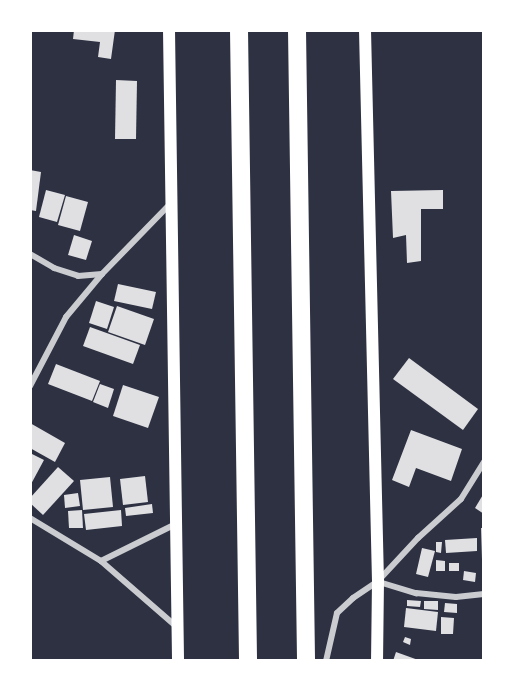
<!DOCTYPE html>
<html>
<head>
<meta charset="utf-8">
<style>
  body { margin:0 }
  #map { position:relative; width:514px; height:691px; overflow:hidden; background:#2d3142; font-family:Bitter,serif }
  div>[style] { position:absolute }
  .building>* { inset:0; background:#e0e0e3 }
  .minor>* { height:6px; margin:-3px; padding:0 3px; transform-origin:3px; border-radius:3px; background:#caccd0 }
  .secondary>* { height:12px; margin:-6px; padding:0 6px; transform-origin:6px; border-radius:6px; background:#fff }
  .motorway>* { height:18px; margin:-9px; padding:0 9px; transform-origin:9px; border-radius:9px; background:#fff }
  span { translate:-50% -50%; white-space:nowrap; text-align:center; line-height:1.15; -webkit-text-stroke:6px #fff; paint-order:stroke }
  .frame { position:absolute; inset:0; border:32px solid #fff; pointer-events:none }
</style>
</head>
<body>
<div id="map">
  <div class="building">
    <i style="clip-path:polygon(74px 30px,115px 30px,111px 59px,98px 57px,100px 42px,73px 39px)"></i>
    <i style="clip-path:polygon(116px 80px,137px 81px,136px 139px,115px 139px)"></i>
    <i style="clip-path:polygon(30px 170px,41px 172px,36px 211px,30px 210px)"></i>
    <i style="clip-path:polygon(46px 190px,65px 195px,57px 222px,39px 217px)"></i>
    <i style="clip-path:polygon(443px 190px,443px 209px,421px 209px,421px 261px,407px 263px,406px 235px,393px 238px,391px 191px)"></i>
    <i style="clip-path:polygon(66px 196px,88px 202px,80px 231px,58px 225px)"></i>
    <i style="clip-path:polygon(74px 235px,92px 241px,86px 260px,68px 255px)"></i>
    <i style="clip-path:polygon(118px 284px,156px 292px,152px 309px,114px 301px)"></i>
    <i style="clip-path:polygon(96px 301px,114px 307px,107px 329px,89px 323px)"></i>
    <i style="clip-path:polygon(117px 306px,154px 319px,145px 345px,108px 332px)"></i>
    <i style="clip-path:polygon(90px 327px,140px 345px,133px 364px,83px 346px)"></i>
    <i style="clip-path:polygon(409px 358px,478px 409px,463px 430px,393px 379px)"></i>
    <i style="clip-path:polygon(56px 364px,100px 381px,92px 401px,48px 384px)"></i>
    <i style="clip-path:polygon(100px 384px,114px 389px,108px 408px,93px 402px)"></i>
    <i style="clip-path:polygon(123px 385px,159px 397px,148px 428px,113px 416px)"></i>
    <i style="clip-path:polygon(30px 423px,65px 443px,55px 462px,30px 448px)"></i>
    <i style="clip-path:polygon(411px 430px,462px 449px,451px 481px,416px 468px,409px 487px,392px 480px)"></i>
    <i style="clip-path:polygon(30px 453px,44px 460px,30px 486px)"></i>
    <i style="clip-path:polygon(58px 467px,74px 481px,43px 515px,30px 503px,30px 498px)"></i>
    <i style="clip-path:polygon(145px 476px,148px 502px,123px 505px,120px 479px)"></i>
    <i style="clip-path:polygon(110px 477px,113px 507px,83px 510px,80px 480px)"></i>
    <i style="clip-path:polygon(78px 493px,80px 506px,65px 508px,64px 495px)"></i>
    <i style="clip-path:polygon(484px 493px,484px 514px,475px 508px)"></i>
    <i style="clip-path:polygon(152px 504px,153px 513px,126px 516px,125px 508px)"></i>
    <i style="clip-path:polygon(82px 510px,83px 528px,69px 528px,68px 511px)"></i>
    <i style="clip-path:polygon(121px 510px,122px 526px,86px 530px,84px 514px)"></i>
    <i style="clip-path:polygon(481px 528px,484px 528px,484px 560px,482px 560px)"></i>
    <i style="clip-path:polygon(477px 538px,477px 551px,446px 553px,445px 540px)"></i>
    <i style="clip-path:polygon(436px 542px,442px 542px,441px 553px,436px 552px)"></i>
    <i style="clip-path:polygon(422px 548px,435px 551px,428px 577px,416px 574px)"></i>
    <i style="clip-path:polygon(436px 560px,445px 561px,445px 571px,436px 571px)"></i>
    <i style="clip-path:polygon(449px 563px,459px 563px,459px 571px,449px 571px)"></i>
    <i style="clip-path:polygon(464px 571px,476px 573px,475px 582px,463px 580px)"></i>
    <i style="clip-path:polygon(407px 600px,421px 601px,420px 607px,407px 606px)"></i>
    <i style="clip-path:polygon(424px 601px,438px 601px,438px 610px,424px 609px)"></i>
    <i style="clip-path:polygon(445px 603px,457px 604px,457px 613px,444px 612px)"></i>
    <i style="clip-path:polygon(406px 608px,438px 612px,436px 631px,404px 627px)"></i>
    <i style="clip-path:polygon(441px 617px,454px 618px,453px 634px,441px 634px)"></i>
    <i style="clip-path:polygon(405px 637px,411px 639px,410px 645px,403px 642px)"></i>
    <i style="clip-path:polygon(396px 652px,421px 661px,393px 661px)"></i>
  </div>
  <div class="minor">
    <i style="left:30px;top:254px;width:28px;rotate:30deg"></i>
    <i style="left:54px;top:268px;width:25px;rotate:18deg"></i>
    <i style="left:78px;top:276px;width:24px;rotate:-5deg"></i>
    <i style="left:102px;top:274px;width:99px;rotate:-45.8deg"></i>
    <i style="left:30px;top:386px;width:78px;rotate:-62.4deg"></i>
    <i style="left:66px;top:317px;width:56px;rotate:-50.1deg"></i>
    <i style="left:30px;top:518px;width:83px;rotate:31.2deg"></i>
    <i style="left:101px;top:561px;width:101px;rotate:41deg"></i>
    <i style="left:101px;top:561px;width:84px;rotate:-26.3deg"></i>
    <i style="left:379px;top:582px;width:39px;rotate:17deg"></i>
    <i style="left:416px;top:593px;width:40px;rotate:5.7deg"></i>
    <i style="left:456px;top:597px;width:28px;rotate:-6deg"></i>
    <i style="left:326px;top:661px;width:49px;rotate:-77.1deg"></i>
    <i style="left:337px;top:613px;width:22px;rotate:-43deg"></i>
    <i style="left:353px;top:598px;width:30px;rotate:-34deg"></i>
    <i style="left:378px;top:581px;width:59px;rotate:-47.1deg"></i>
    <i style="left:418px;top:538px;width:58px;rotate:-42.2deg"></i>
    <i style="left:461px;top:499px;width:44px;rotate:-58.1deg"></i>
  </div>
  <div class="secondary">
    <i style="left:169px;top:30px;width:631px;rotate:89.18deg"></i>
    <i style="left:365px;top:30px;width:551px;rotate:88.65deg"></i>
    <i style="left:378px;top:581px;width:80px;rotate:90.7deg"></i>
  </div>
  <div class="motorway">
    <i style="left:239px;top:30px;width:631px;rotate:89.18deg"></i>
    <i style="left:297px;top:30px;width:631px;rotate:89.18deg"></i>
  </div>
  <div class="frame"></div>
</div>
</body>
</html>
